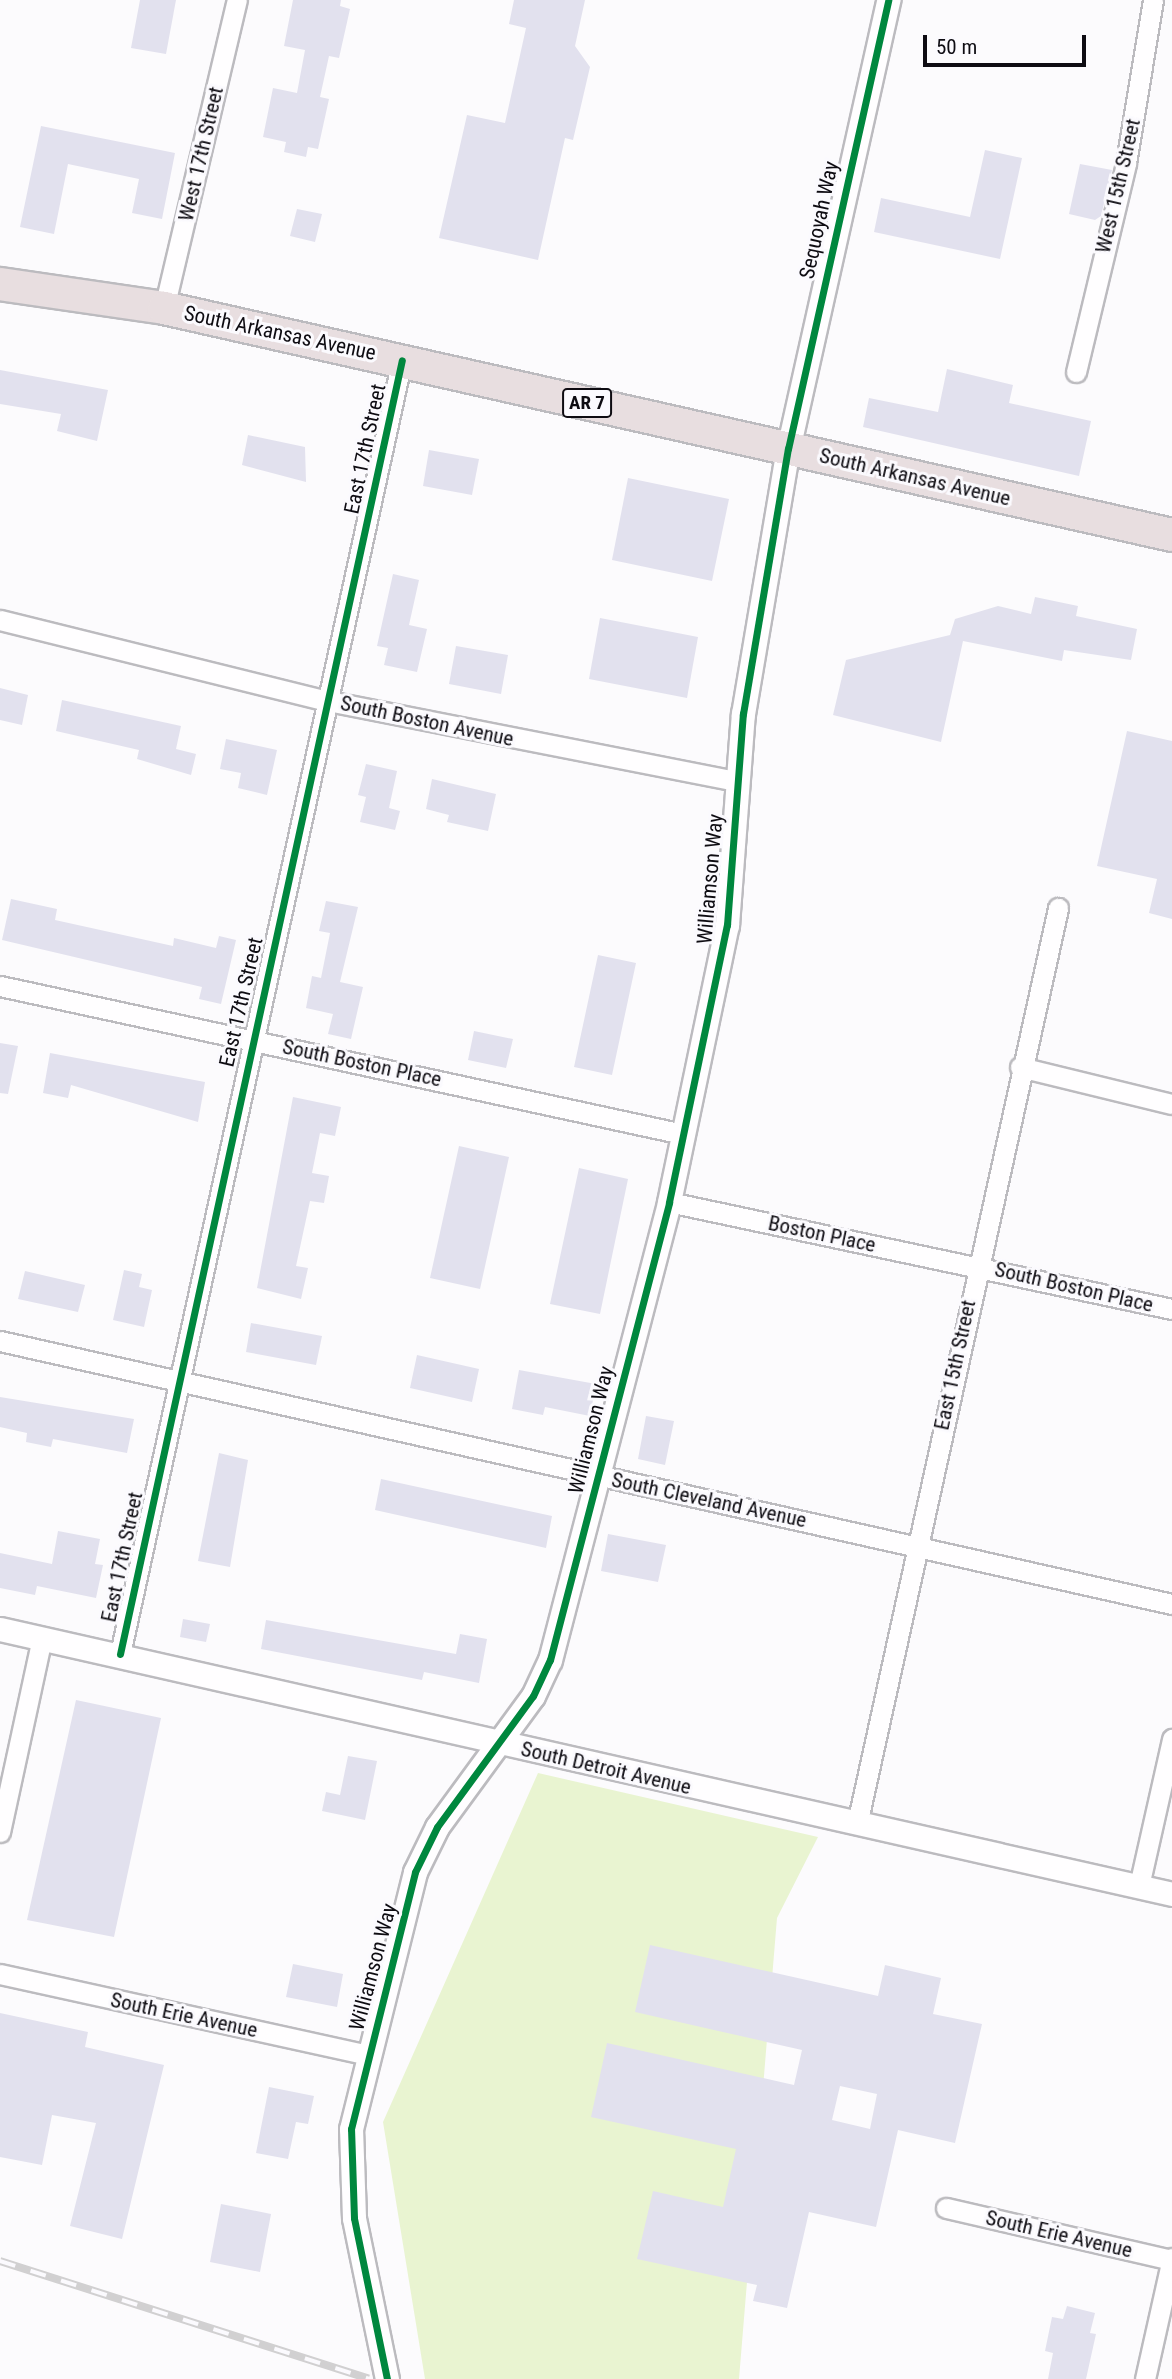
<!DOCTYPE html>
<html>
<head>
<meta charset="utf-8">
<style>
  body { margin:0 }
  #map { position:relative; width:1172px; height:2379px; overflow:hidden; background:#fcfbfd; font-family:"Roboto Condensed",sans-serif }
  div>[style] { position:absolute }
  .green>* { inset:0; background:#e9f4d1 }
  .building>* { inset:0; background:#e2e1ee }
  .roads { filter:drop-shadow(2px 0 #bcbbbf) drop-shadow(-2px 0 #bcbbbf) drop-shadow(0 2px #bcbbbf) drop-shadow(0 -2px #bcbbbf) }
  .minor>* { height:19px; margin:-9.5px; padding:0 9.5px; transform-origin:9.5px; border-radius:9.5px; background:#fffeff }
  .tertiary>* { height:23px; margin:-11.5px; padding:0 11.5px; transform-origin:11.5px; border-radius:11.5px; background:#fffeff }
  .trunk>* { height:32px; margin:-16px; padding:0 16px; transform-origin:16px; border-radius:16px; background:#e8dee0 }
  .rail>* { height:8px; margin-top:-4px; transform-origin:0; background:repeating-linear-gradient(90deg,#fbfafe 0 16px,#d1d0d1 0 32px); box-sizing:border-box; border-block:2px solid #d1d0d1 }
  .cycleway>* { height:7px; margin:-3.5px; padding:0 3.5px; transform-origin:3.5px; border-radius:3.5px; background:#00873e }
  span { translate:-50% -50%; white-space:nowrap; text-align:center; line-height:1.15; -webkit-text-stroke:6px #fbfafe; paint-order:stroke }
  .shield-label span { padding:2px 5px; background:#fbfafe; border:2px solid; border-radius:5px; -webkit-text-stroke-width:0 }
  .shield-label { font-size:19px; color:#0e0c12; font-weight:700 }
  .street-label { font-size:21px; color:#0e0c12 }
  .scale { position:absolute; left:923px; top:35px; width:163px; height:32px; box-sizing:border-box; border:4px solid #0e0c12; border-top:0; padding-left:9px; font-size:21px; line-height:24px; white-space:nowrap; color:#0e0c12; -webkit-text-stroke:5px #fbfafe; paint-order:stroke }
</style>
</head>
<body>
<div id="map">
  <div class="green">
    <i style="clip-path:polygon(538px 1773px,818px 1837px,777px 1918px,739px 2379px,425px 2379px,383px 2122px)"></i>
  </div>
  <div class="building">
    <i style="clip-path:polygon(140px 0,176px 0,166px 54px,131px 48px)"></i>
    <i style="clip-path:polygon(293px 0,341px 0,340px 6px,350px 9px,339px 58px,329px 56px,320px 97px,329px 99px,318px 149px,308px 147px,306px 157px,284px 152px,286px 142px,263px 137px,273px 88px,297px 93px,305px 50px,284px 46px)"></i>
    <i style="clip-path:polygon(514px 0,585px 0,575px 46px,590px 67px,573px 140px,565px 138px,538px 260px,439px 238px,467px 115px,505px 123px,526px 28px,509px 24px)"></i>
    <i style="clip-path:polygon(41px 126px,175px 153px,162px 219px,132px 213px,139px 179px,68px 164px,54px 234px,20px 227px)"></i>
    <i style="clip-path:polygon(985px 150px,1022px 158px,1000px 259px,874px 232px,881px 198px,970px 217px)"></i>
    <i style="clip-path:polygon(1080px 164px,1112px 170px,1101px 216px,1095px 220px,1069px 214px)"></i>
    <i style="clip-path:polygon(297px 209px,322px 214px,315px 242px,290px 236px)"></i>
    <i style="clip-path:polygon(947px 369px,1013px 385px,1009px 403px,1091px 421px,1079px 476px,863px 427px,869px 398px,938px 412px)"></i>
    <i style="clip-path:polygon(0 370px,108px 390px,97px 441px,57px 431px,61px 414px,0 404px)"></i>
    <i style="clip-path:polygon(248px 435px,305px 447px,306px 482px,242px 465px)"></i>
    <i style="clip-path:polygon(429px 450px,479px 459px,472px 495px,423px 486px)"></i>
    <i style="clip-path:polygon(628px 478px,729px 499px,712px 581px,612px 560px)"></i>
    <i style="clip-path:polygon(393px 574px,419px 580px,409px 625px,427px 629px,417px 672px,384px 665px,388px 648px,377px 646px)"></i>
    <i style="clip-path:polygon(1035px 597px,1078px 606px,1076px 616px,1137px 629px,1131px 660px,1064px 650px,1062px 661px,963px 641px,941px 742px,833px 715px,846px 660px,950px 635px,955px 619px,998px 606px,1031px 614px)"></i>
    <i style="clip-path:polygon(600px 618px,698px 637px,687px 698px,589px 679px)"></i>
    <i style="clip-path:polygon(456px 646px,508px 655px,501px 694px,449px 684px)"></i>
    <i style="clip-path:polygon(0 688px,28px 695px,22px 725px,0 720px)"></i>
    <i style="clip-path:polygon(62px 700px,181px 726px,176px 749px,196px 754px,191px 775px,137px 759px,139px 750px,56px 731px)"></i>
    <i style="clip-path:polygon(1127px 731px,1172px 741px,1172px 919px,1149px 913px,1157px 879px,1097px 866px)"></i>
    <i style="clip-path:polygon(226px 739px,277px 750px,267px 795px,238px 788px,241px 773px,220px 769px)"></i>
    <i style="clip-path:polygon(366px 764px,397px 771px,389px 808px,400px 811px,395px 830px,360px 822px,366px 797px,358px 795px)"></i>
    <i style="clip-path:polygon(432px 779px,496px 794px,488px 831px,447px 822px,449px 815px,426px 809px)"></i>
    <i style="clip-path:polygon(11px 899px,57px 909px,55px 920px,173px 946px,174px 938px,216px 948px,219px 936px,236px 940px,221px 1004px,199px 999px,202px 987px,2px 940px)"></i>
    <i style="clip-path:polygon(326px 901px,358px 907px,340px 982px,363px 987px,351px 1039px,328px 1034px,333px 1014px,306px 1008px,312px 976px,321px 978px,330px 933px,319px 931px)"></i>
    <i style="clip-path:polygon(598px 955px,636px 963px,612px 1075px,574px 1067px)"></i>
    <i style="clip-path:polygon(474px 1031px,513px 1039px,506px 1068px,468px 1060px)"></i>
    <i style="clip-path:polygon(0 1043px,18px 1046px,8px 1094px,0 1093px)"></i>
    <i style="clip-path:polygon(50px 1053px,205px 1082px,198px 1122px,71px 1085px,68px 1098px,43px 1093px)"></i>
    <i style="clip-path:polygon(293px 1097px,341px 1107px,335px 1136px,320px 1133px,312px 1173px,329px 1176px,324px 1203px,310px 1201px,296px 1266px,308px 1268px,301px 1299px,257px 1288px)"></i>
    <i style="clip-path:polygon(459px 1146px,509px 1157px,480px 1289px,430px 1278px)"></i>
    <i style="clip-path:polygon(579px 1168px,628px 1179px,600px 1314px,550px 1304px)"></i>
    <i style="clip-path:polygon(124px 1270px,142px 1274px,139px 1287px,152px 1290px,144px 1327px,113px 1320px)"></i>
    <i style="clip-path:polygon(25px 1271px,85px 1285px,78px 1312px,18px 1299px)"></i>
    <i style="clip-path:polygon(251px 1323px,322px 1336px,316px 1365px,246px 1352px)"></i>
    <i style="clip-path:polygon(417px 1355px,479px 1369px,472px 1402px,410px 1388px)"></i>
    <i style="clip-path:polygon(519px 1370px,596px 1384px,590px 1416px,545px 1407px,543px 1415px,512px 1409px)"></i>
    <i style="clip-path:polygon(0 1397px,134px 1419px,127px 1453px,53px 1439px,51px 1447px,26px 1442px,27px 1433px,0 1427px)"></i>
    <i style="clip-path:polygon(646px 1416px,674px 1421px,665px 1465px,638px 1459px)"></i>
    <i style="clip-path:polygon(219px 1453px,248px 1460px,230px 1567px,198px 1561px)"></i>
    <i style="clip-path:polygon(381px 1479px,552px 1516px,546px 1548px,375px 1510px)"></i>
    <i style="clip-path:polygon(58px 1531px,100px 1539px,95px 1564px,103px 1565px,96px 1598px,37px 1586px,35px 1595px,0 1588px,0 1553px,52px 1564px)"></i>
    <i style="clip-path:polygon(608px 1534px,666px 1545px,658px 1582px,601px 1571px)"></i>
    <i style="clip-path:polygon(183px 1619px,210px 1624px,206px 1642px,180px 1637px)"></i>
    <i style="clip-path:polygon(266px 1620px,456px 1654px,460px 1634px,487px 1639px,479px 1683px,424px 1672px,422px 1680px,261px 1649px)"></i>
    <i style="clip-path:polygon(76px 1700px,161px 1718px,114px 1937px,27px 1920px)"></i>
    <i style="clip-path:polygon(348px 1756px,377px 1761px,365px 1820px,322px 1811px,326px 1792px,340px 1795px)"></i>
    <i style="clip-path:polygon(evenodd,650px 1945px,878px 1996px,885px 1965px,941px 1978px,933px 2014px,982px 2024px,955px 2143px,898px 2130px,876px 2227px,809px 2212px,787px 2308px,753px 2301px,757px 2285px,637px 2259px,653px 2191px,723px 2207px,736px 2149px,591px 2117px,607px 2043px,794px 2085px,802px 2050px,635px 2012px,650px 1945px,840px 2086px,877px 2094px,870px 2129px,832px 2120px,840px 2086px)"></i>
    <i style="clip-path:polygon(293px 1964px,343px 1974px,337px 2007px,286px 1997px)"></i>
    <i style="clip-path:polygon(0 2013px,88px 2032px,85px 2047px,164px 2065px,122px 2239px,70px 2226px,96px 2123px,52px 2115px,42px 2165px,0 2157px)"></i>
    <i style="clip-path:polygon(269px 2087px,314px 2096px,308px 2124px,296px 2122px,288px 2159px,256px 2153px)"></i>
    <i style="clip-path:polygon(221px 2204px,271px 2214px,260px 2272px,210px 2262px)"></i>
    <i style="clip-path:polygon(1067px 2306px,1095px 2313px,1090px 2333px,1096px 2334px,1086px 2379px,1048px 2379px,1053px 2353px,1045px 2351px,1052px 2317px,1063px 2319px)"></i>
  </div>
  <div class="roads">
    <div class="minor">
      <i style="left:164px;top:308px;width:317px;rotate:-76.7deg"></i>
      <i style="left:1076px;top:372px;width:215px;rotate:-76.5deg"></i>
      <i style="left:1126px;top:163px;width:165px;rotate:-80.6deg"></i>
      <i style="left:0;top:620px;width:338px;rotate:13.9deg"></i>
      <i style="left:328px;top:701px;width:414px;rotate:11.1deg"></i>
      <i style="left:0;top:986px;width:699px;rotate:12.23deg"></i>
      <i style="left:1020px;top:1067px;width:156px;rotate:13.7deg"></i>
      <i style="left:669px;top:1202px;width:514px;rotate:12.01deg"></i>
      <i style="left:0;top:1341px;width:1201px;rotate:12.65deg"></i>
      <i style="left:120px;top:1654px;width:1324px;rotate:-77.71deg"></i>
      <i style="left:857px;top:1824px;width:938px;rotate:-77.62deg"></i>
      <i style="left:0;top:1832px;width:198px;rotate:-77.8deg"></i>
      <i style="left:1139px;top:1886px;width:151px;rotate:-77.3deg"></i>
      <i style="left:0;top:1974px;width:377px;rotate:12.4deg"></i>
      <i style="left:946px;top:2208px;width:232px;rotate:13deg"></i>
      <i style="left:1145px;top:2379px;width:124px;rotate:-77.4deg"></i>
    </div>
    <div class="tertiary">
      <i style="left:0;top:1629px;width:1202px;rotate:12.74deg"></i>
      <i style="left:387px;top:2379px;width:164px;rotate:-101.6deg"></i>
      <i style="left:354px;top:2218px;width:89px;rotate:-91.9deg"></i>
      <i style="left:351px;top:2129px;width:265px;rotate:-76deg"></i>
      <i style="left:415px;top:1872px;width:50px;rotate:-63.9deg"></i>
      <i style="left:437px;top:1827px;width:162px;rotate:-53.8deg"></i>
      <i style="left:533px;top:1696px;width:40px;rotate:-65deg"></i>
      <i style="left:550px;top:1660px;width:473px;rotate:-75.4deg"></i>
      <i style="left:669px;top:1202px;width:283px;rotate:-78.2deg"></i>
      <i style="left:727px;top:925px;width:212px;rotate:-85.7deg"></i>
      <i style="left:743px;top:714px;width:269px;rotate:-80.4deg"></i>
      <i style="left:788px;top:449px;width:460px;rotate:-77.4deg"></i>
    </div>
    <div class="trunk">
      <i style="left:0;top:284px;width:166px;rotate:8.3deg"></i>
      <i style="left:164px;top:308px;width:1033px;rotate:12.69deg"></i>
    </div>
  </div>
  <div class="rail">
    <i style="left:0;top:2261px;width:387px;rotate:17.7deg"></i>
  </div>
  <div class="cycleway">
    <i style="left:120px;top:1654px;width:1324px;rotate:-77.71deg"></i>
    <i style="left:387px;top:2379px;width:164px;rotate:-101.6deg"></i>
    <i style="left:354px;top:2218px;width:89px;rotate:-91.9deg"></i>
    <i style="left:351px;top:2129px;width:265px;rotate:-76deg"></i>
    <i style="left:415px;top:1872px;width:50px;rotate:-63.9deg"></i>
    <i style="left:437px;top:1827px;width:162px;rotate:-53.8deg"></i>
    <i style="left:533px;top:1696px;width:40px;rotate:-65deg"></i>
    <i style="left:550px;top:1660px;width:473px;rotate:-75.4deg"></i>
    <i style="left:669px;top:1202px;width:283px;rotate:-78.2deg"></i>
    <i style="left:727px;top:925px;width:212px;rotate:-85.7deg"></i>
    <i style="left:743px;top:714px;width:269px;rotate:-80.4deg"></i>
    <i style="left:788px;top:449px;width:460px;rotate:-77.4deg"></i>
  </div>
  <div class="shield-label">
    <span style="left:587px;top:403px">AR 7</span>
  </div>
  <div class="street-label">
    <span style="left:201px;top:154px;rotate:-77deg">West 17th Street</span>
    <span style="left:1118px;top:186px;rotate:-77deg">West 15th Street</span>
    <span style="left:819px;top:220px;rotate:-78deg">Sequoyah Way</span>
    <span style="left:280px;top:333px;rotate:12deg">South Arkansas Avenue</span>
    <span style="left:365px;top:449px;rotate:-78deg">East 17th Street</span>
    <span style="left:915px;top:477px;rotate:13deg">South Arkansas Avenue</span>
    <span style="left:427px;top:721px;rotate:12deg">South Boston Avenue</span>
    <span style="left:710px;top:879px;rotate:-85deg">Williamson Way</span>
    <span style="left:241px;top:1002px;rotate:-77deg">East 17th Street</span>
    <span style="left:362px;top:1063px;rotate:12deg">South Boston Place</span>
    <span style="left:822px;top:1234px;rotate:12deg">Boston Place</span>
    <span style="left:1074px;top:1287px;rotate:13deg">South Boston Place</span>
    <span style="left:955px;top:1365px;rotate:-78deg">East 15th Street</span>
    <span style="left:591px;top:1430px;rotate:-76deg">Williamson Way</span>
    <span style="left:709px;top:1500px;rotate:12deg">South Cleveland Avenue</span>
    <span style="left:122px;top:1557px;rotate:-78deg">East 17th Street</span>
    <span style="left:606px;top:1768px;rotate:13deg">South Detroit Avenue</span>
    <span style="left:373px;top:1967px;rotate:-75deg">Williamson Way</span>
    <span style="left:184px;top:2015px;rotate:12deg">South Erie Avenue</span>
    <span style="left:1059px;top:2234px;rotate:13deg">South Erie Avenue</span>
  </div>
  <div class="scale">50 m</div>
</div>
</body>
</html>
